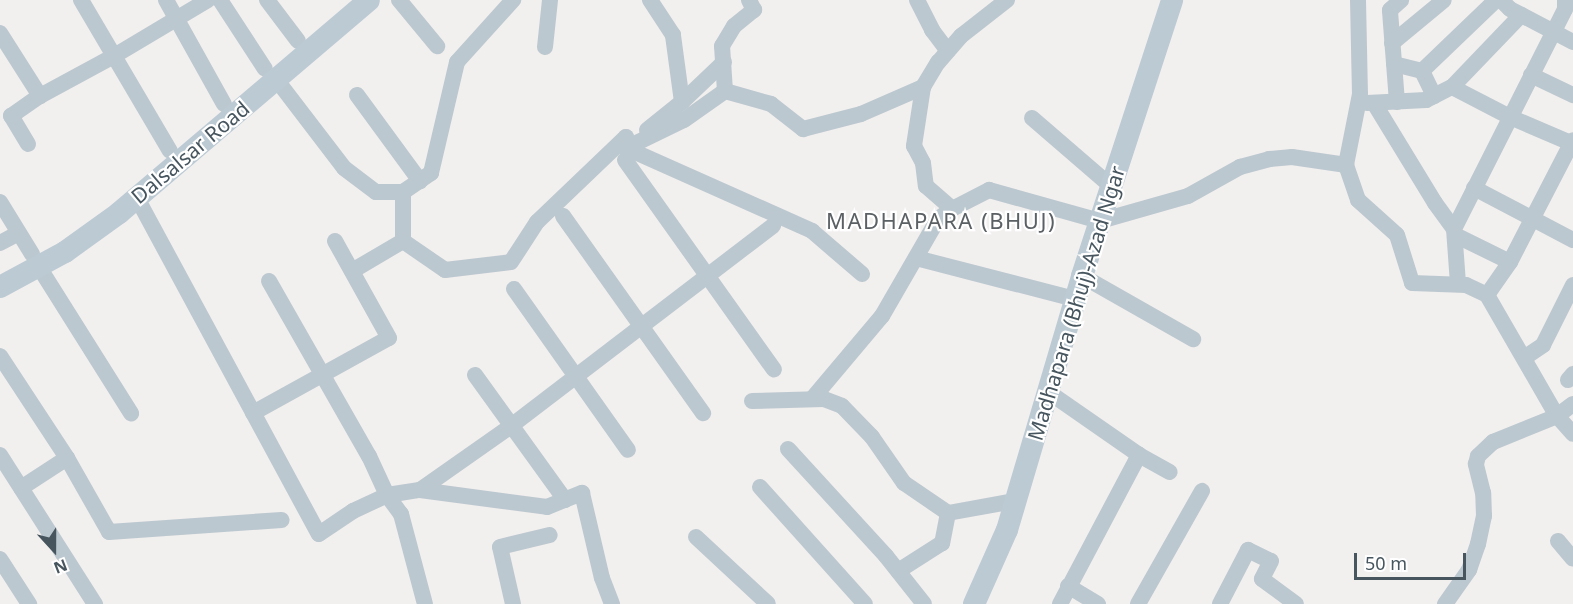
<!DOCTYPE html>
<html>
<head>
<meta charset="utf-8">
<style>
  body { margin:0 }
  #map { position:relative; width:1573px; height:604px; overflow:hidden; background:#f2efef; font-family:"Noto Sans",sans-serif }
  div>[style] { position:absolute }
  .street>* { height:16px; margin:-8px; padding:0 8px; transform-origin:8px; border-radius:8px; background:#bcc8cf }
  .secondary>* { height:22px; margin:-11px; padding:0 11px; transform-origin:11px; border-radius:11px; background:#bccad4 }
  span { translate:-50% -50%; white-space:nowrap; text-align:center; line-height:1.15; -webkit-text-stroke:4.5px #fff; paint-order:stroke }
  .street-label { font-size:21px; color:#46555e }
  .neighbourhood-label { font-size:22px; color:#5b6064; letter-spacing:1.5px }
  .north { position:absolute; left:24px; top:520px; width:60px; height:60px; -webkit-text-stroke:4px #fff; paint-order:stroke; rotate:159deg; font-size:16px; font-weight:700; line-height:24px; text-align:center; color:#46555e }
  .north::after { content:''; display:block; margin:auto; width:21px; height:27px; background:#46555e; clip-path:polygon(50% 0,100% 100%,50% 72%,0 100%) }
  .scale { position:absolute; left:1354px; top:553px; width:112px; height:27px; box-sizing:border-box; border:3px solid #46555e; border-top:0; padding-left:8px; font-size:18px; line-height:21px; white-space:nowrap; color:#46555e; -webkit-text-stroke:4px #fff; paint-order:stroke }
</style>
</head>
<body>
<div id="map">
  <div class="street">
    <i style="left:81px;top:0;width:175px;rotate:59.5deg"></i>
    <i style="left:166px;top:0;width:119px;rotate:60.9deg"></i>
    <i style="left:220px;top:0;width:82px;rotate:56.9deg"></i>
    <i style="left:267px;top:0;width:51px;rotate:52.9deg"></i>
    <i style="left:399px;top:0;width:60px;rotate:50.4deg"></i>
    <i style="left:917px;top:0;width:34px;rotate:63deg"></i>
    <i style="left:932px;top:30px;width:26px;rotate:53deg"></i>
    <i style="left:1007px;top:0;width:58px;rotate:142deg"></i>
    <i style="left:961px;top:36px;width:35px;rotate:131deg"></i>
    <i style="left:938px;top:62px;width:29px;rotate:121deg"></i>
    <i style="left:923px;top:87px;width:60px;rotate:98.7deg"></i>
    <i style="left:914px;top:146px;width:19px;rotate:62deg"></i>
    <i style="left:923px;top:163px;width:23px;rotate:83deg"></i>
    <i style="left:926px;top:186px;width:35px;rotate:41deg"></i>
    <i style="left:952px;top:209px;width:42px;rotate:-27.2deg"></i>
    <i style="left:989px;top:190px;width:115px;rotate:15.6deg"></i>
    <i style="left:1100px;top:221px;width:91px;rotate:-15.9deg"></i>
    <i style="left:1188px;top:196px;width:60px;rotate:-29.1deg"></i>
    <i style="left:1240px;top:167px;width:30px;rotate:-15deg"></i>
    <i style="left:1269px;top:159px;width:23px;rotate:-5deg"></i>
    <i style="left:1292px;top:157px;width:55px;rotate:8.4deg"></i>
    <i style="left:1358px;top:0;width:94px;rotate:88.8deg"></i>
    <i style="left:1360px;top:94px;width:72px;rotate:101.2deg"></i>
    <i style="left:1346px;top:165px;width:37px;rotate:71deg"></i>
    <i style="left:1358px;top:200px;width:52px;rotate:41.9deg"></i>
    <i style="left:1397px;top:235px;width:50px;rotate:72.6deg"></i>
    <i style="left:1412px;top:283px;width:54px;rotate:2.1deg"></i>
    <i style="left:1466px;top:285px;width:23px;rotate:25deg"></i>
    <i style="left:1487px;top:295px;width:140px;rotate:60deg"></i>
    <i style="left:1557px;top:416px;width:24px;rotate:48deg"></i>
    <i style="left:1501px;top:0;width:13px;rotate:45deg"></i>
    <i style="left:1510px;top:9px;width:71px;rotate:27.6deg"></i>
    <i style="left:0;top:33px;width:75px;rotate:57.6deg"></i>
    <i style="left:1392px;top:43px;width:67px;rotate:-39.6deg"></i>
    <i style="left:545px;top:47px;width:47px;rotate:-83.9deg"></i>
    <i style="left:1394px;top:64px;width:29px;rotate:14deg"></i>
    <i style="left:1422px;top:71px;width:28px;rotate:64deg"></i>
    <i style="left:1422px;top:71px;width:103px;rotate:-43.8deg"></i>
    <i style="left:1531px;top:75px;width:47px;rotate:25.5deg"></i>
    <i style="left:276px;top:79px;width:112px;rotate:52.6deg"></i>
    <i style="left:344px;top:168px;width:40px;rotate:37deg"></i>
    <i style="left:376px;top:192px;width:27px"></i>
    <i style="left:403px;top:192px;width:34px;rotate:-34deg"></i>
    <i style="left:431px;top:173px;width:114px;rotate:-76.8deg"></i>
    <i style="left:457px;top:62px;width:84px;rotate:-47.9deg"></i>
    <i style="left:1452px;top:87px;width:65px;rotate:27.3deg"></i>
    <i style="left:1510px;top:117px;width:69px;rotate:23.2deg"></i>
    <i style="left:725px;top:91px;width:45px;rotate:-93.8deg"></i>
    <i style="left:722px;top:46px;width:23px;rotate:-59deg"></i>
    <i style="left:734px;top:26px;width:26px;rotate:-39deg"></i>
    <i style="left:754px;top:10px;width:11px;rotate:-117deg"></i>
    <i style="left:357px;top:95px;width:107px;rotate:53.8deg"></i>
    <i style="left:682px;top:102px;width:58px;rotate:-43.6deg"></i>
    <i style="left:1397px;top:102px;width:92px;rotate:-94.4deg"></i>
    <i style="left:1390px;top:10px;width:15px;rotate:-42deg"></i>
    <i style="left:1367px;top:103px;width:59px;rotate:-2.9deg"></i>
    <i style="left:1426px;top:100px;width:29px;rotate:-27deg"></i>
    <i style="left:1452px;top:87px;width:100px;rotate:-46.2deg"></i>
    <i style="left:1374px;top:103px;width:117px;rotate:58.6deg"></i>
    <i style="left:1435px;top:203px;width:32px;rotate:54deg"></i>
    <i style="left:1454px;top:229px;width:55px;rotate:85.8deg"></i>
    <i style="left:1032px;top:118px;width:106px;rotate:40.8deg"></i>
    <i style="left:647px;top:130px;width:45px;rotate:-38.7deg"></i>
    <i style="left:682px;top:102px;width:68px;rotate:-97.7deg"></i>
    <i style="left:673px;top:35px;width:42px;rotate:-123.3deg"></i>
    <i style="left:28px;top:144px;width:33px;rotate:-121deg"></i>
    <i style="left:11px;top:116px;width:35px;rotate:-35deg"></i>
    <i style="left:40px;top:96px;width:84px;rotate:-28.4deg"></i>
    <i style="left:114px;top:56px;width:109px;rotate:-30.8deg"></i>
    <i style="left:626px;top:148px;width:64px;rotate:-25.8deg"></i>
    <i style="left:684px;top:120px;width:50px;rotate:-35.3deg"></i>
    <i style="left:725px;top:91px;width:48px;rotate:15.8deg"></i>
    <i style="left:771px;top:104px;width:41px;rotate:38deg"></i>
    <i style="left:803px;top:129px;width:60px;rotate:-14.5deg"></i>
    <i style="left:861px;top:114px;width:68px;rotate:-23.5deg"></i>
    <i style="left:625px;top:160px;width:257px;rotate:54.6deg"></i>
    <i style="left:1474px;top:188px;width:112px;rotate:27.7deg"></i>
    <i style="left:137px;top:198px;width:382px;rotate:61.6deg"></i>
    <i style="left:319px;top:534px;width:41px;rotate:-34.1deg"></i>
    <i style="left:353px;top:511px;width:38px;rotate:-25deg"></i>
    <i style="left:387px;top:495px;width:33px;rotate:-9deg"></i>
    <i style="left:420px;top:490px;width:111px;rotate:-35.1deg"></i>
    <i style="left:511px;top:426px;width:330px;rotate:-37.4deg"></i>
    <i style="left:0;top:202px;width:61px;rotate:58.4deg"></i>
    <i style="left:563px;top:216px;width:242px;rotate:54.6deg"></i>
    <i style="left:1454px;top:229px;width:246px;rotate:-63.2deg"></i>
    <i style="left:1565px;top:9px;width:9px;rotate:-90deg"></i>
    <i style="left:1455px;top:235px;width:61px;rotate:26.1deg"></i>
    <i style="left:403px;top:241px;width:49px;rotate:-90deg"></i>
    <i style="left:0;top:243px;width:21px;rotate:-28deg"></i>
    <i style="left:916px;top:258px;width:164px;rotate:14.5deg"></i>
    <i style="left:39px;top:267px;width:173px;rotate:57.8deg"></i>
    <i style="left:352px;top:271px;width:59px;rotate:-30.5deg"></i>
    <i style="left:403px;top:241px;width:51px;rotate:34.6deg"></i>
    <i style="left:445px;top:270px;width:66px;rotate:-6.9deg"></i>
    <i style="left:511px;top:262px;width:48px;rotate:-57deg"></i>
    <i style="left:537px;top:222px;width:123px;rotate:-43.7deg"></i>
    <i style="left:626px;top:137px;width:11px;rotate:90deg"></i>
    <i style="left:626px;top:148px;width:204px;rotate:24deg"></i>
    <i style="left:812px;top:231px;width:66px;rotate:40.7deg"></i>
    <i style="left:1082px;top:276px;width:128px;rotate:29.6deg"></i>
    <i style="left:269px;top:281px;width:202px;rotate:60.3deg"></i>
    <i style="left:369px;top:456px;width:43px;rotate:65.2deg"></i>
    <i style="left:387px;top:495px;width:24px;rotate:54deg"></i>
    <i style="left:401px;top:514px;width:93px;rotate:75.1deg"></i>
    <i style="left:514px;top:289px;width:197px;rotate:54.7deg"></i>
    <i style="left:1487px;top:295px;width:40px;rotate:-55.1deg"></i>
    <i style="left:1510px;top:262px;width:137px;rotate:-62.7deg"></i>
    <i style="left:0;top:356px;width:122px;rotate:56.7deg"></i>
    <i style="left:67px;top:458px;width:85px;rotate:60.4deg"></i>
    <i style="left:109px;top:532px;width:173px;rotate:-4deg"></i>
    <i style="left:1524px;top:358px;width:23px;rotate:-34deg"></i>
    <i style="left:1543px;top:345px;width:67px;rotate:-63.4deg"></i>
    <i style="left:475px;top:375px;width:154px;rotate:54.2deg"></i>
    <i style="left:1568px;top:380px;width:8px;rotate:-50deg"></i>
    <i style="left:1047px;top:391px;width:112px;rotate:34.8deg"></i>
    <i style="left:1139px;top:455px;width:35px;rotate:29deg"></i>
    <i style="left:812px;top:399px;width:109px;rotate:-49.9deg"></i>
    <i style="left:882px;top:316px;width:112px;rotate:-60deg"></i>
    <i style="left:938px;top:219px;width:17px;rotate:-36deg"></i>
    <i style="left:752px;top:401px;width:72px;rotate:-1.6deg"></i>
    <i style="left:824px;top:399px;width:19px;rotate:21deg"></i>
    <i style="left:842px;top:406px;width:43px;rotate:45.9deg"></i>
    <i style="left:872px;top:437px;width:56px;rotate:55.2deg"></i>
    <i style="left:904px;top:483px;width:53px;rotate:34.3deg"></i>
    <i style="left:948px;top:513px;width:31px;rotate:101deg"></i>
    <i style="left:942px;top:543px;width:52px;rotate:147.5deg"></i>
    <i style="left:253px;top:413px;width:155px;rotate:-28.9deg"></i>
    <i style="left:389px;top:338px;width:111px;rotate:-119.1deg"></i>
    <i style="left:788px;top:449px;width:145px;rotate:47.5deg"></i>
    <i style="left:886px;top:556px;width:61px;rotate:51.6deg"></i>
    <i style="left:0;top:455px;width:177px;rotate:57.5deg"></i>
    <i style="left:760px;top:487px;width:157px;rotate:48.1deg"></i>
    <i style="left:21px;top:488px;width:55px;rotate:-33.1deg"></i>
    <i style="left:420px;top:490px;width:128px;rotate:7.6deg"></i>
    <i style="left:547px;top:507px;width:38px;rotate:-22deg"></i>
    <i style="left:582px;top:493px;width:87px;rotate:76.8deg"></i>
    <i style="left:602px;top:578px;width:28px;rotate:69deg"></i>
    <i style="left:948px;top:513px;width:68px;rotate:-10.2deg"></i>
    <i style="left:696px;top:537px;width:98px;rotate:42.9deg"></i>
    <i style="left:1558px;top:541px;width:23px;rotate:50deg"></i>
    <i style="left:0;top:559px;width:54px;rotate:57.2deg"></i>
    <i style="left:1068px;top:586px;width:35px;rotate:31deg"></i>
    <i style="left:513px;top:604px;width:58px;rotate:-102.8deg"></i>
    <i style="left:500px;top:547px;width:51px;rotate:-13.5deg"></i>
    <i style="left:1060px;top:604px;width:169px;rotate:-62.1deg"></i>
    <i style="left:1138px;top:604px;width:130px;rotate:-60.5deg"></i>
    <i style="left:1220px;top:604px;width:61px;rotate:-62.6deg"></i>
    <i style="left:1248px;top:550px;width:25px;rotate:26deg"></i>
    <i style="left:1271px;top:561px;width:20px;rotate:117deg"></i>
    <i style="left:1262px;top:579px;width:42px;rotate:36.3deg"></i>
    <i style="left:1445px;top:604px;width:42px;rotate:-54.8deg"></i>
    <i style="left:1469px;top:570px;width:28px;rotate:-71deg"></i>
    <i style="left:1478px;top:544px;width:29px;rotate:-78deg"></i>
    <i style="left:1484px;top:516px;width:23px;rotate:-92deg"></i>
    <i style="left:1483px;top:493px;width:30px;rotate:-104deg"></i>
    <i style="left:1476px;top:464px;width:8px;rotate:-76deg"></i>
    <i style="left:1478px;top:456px;width:21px;rotate:-43deg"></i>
    <i style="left:1493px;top:442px;width:69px;rotate:-22.1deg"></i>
    <i style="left:1557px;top:416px;width:20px;rotate:-37deg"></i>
  </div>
  <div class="secondary">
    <i style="left:0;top:287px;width:74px;rotate:-28.3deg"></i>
    <i style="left:65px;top:252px;width:67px;rotate:-35.8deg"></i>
    <i style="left:119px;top:213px;width:328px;rotate:-40.4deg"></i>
    <i style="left:974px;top:604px;width:81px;rotate:-66deg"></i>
    <i style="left:1007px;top:530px;width:265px;rotate:-73.5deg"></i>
    <i style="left:1082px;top:276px;width:290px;rotate:-71.9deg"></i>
  </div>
  <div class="street-label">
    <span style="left:190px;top:152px;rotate:-40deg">Dalsalsar Road</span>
    <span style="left:1076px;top:303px;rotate:-73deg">Madhapara (Bhuj)-Azad Ngar</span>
  </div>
  <div class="neighbourhood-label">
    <span style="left:941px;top:221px">MADHAPARA (BHUJ)</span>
  </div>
  <div class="north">N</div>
  <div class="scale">50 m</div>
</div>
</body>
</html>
